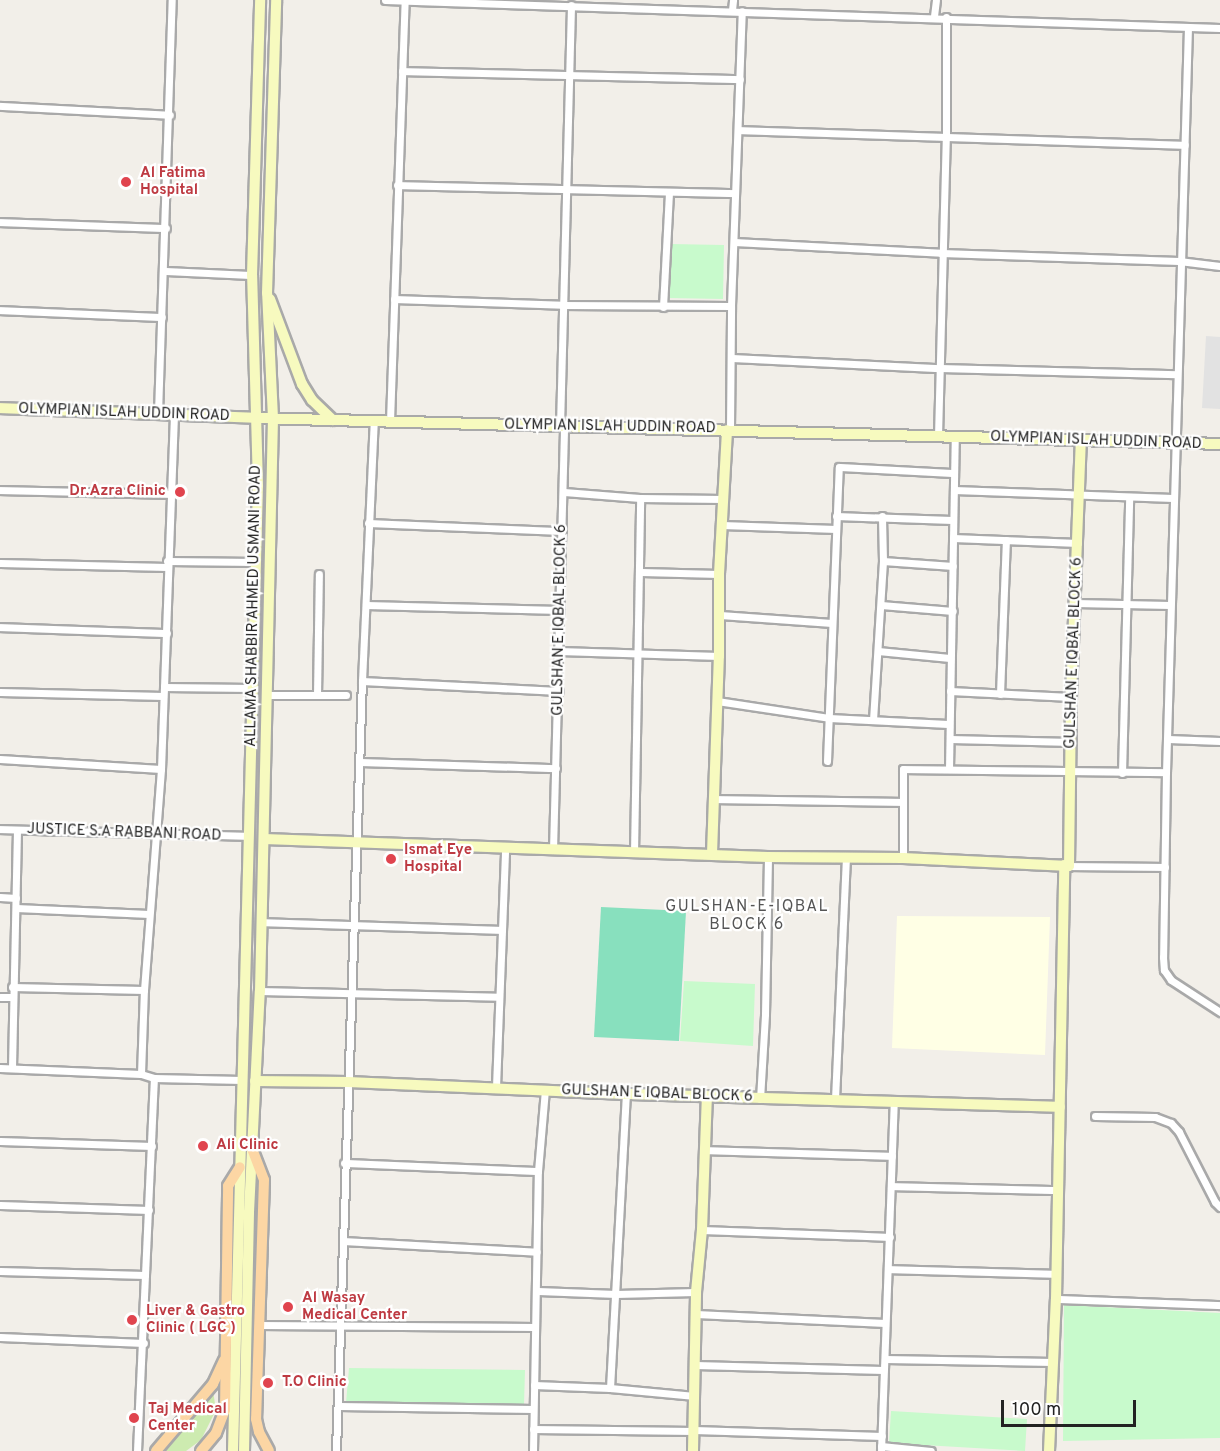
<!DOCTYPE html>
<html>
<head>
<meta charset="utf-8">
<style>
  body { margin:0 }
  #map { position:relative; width:1220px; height:1451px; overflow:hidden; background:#f2efe9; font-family:Overpass,sans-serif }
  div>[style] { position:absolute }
  .education>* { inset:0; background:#ffffe5 }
  .grass>* { inset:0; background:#cdebb0 }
  .park>* { inset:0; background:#c8facc }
  .pitch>* { inset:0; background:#88e0be }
  .parking>* { inset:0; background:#e2e2e2 }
  .roads { filter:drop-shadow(2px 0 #a9a9a9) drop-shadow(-2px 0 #a9a9a9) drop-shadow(0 2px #a9a9a9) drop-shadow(0 -2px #a9a9a9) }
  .street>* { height:7px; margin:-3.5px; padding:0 3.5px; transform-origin:3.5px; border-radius:3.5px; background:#fff }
  .secondary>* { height:10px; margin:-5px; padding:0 5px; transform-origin:5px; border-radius:5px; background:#f7fabf }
  .primary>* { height:10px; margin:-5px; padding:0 5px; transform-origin:5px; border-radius:5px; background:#fcd6a4 }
  .dots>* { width:16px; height:16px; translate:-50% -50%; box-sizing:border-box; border:3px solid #fff; border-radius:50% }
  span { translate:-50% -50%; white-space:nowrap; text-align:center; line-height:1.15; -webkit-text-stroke:4.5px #fff; paint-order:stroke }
  .health-label { font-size:15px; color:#be3a42; font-weight:700 }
  .left { translate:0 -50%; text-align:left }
  .right { translate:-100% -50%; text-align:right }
  .street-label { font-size:15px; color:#222 }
  .neighbourhood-label { font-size:16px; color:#555; letter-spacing:1.5px }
  .scale { position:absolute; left:1001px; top:1400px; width:135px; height:27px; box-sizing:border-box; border:3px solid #222; border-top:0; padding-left:8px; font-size:18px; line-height:21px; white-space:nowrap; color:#222; -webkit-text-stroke:4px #fff; paint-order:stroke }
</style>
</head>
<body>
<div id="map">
  <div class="education">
    <i style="clip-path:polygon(897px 916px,1050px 917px,1045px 1055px,892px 1048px)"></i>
  </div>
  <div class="grass">
    <i style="clip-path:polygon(213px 1391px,216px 1410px,201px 1440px,186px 1451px,163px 1451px)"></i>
  </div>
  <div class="park">
    <i style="clip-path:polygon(670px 244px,724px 245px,723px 299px,669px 298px)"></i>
    <i style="clip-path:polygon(684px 981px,755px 984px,753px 1046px,680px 1041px)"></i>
    <i style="clip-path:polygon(1064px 1305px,1220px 1313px,1220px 1438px,1063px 1441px)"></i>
    <i style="clip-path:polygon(349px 1368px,525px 1370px,524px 1405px,346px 1403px)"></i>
    <i style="clip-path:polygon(891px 1411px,1027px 1419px,1025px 1451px,889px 1443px)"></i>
  </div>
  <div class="pitch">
    <i style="clip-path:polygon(601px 907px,686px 911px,679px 1041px,594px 1037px)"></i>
  </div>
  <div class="parking">
    <i style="clip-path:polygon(1206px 336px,1220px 337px,1220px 409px,1202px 408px)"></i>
  </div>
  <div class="roads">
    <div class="street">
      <i style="left:385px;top:0;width:835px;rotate:1.92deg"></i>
      <i style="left:732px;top:10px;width:10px;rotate:-84deg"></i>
      <i style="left:934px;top:16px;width:16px;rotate:-83deg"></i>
      <i style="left:1188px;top:27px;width:745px;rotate:91.69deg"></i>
      <i style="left:1166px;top:772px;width:185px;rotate:90.9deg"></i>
      <i style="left:1163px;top:957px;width:13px;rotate:86deg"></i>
      <i style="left:1164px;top:970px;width:12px;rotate:55deg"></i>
      <i style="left:1171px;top:980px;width:59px;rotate:33.1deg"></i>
      <i style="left:402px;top:71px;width:338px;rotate:1.4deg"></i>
      <i style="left:0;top:106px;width:170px;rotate:3deg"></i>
      <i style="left:739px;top:130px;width:446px;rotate:1.9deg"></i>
      <i style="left:397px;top:185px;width:338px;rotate:1.4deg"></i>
      <i style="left:0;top:222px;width:166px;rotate:2.1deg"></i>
      <i style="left:734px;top:242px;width:207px;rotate:3deg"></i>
      <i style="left:941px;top:253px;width:238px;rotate:1.9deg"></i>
      <i style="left:1179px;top:261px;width:41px;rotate:7deg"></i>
      <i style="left:164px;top:271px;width:88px;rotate:2.6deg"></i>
      <i style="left:394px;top:299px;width:168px;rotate:2deg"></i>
      <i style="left:562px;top:305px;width:169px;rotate:0.3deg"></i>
      <i style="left:663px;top:307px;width:115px;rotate:-87deg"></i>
      <i style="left:0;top:310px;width:162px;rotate:2.5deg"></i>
      <i style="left:732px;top:358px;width:208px;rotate:2.8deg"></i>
      <i style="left:940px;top:368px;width:237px;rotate:1.5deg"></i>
      <i style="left:158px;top:413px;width:413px;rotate:-88.1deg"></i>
      <i style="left:390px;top:421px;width:420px;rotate:-88deg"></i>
      <i style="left:560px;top:426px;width:421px;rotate:-88.5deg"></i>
      <i style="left:730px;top:430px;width:124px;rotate:-89.5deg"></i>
      <i style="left:731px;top:306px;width:295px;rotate:-87.9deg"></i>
      <i style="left:938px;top:436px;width:299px;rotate:-88.5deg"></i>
      <i style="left:946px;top:137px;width:120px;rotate:-90deg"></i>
      <i style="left:0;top:490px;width:171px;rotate:1.3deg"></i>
      <i style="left:954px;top:490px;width:219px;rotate:2.1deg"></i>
      <i style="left:564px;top:492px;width:76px;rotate:4.5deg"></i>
      <i style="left:640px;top:498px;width:83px;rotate:0.7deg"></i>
      <i style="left:836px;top:516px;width:116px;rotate:2deg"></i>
      <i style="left:368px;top:523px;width:194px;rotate:2.4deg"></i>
      <i style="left:722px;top:525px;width:114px;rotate:2deg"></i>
      <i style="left:953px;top:538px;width:125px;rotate:2.3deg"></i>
      <i style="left:167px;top:561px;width:89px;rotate:0.6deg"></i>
      <i style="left:883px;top:561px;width:70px;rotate:4.1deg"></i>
      <i style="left:0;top:563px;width:167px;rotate:1.4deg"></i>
      <i style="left:641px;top:572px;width:78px;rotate:1.5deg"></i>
      <i style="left:1075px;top:603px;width:95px;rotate:1.2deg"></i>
      <i style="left:366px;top:605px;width:194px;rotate:1.5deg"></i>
      <i style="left:881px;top:605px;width:72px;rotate:4.8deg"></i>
      <i style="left:720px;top:615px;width:112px;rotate:4.1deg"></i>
      <i style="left:0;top:627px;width:167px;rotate:2.1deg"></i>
      <i style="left:559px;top:651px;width:160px;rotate:1.8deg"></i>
      <i style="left:878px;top:651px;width:72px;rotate:5.6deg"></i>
      <i style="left:362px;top:681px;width:197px;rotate:2.9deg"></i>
      <i style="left:164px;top:687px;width:87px;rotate:0.7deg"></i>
      <i style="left:950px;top:691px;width:121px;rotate:2.8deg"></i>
      <i style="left:0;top:692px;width:163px;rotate:1.4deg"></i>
      <i style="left:1000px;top:694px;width:154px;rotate:-87.8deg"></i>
      <i style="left:267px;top:695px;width:79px"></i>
      <i style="left:317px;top:695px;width:121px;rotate:-89.1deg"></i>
      <i style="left:717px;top:701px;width:113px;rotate:8.6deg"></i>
      <i style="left:829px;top:718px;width:119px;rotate:2.9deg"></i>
      <i style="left:873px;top:720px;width:159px;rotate:-86.4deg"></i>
      <i style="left:883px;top:561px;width:45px;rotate:-91.3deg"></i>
      <i style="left:950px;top:739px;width:122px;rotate:1.4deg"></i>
      <i style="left:1168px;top:739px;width:52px;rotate:2.2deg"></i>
      <i style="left:0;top:759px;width:161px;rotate:3.6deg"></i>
      <i style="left:827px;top:761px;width:294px;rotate:-87.7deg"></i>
      <i style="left:839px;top:467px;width:114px;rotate:3deg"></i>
      <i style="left:360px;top:762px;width:196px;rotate:1.8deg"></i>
      <i style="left:949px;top:769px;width:332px;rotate:-89deg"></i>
      <i style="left:1122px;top:773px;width:276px;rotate:-88.5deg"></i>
      <i style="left:714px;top:799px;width:188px;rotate:0.9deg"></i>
      <i style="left:0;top:829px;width:249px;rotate:1.6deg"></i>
      <i style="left:553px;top:850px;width:424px;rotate:-88.5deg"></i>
      <i style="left:634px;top:853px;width:355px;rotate:-89deg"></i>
      <i style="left:903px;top:858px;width:89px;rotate:-90deg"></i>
      <i style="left:903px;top:769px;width:263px;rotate:0.7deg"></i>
      <i style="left:1069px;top:866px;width:96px;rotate:0.6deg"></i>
      <i style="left:0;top:897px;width:16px;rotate:4deg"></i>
      <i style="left:16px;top:908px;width:133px;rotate:2.6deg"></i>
      <i style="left:261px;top:922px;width:239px;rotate:1.9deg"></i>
      <i style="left:12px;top:987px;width:132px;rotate:1.3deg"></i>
      <i style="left:260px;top:991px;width:238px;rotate:1.4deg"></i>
      <i style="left:0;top:997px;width:12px"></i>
      <i style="left:0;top:1068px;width:141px;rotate:2.4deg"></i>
      <i style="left:141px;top:1074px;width:14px;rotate:17deg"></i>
      <i style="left:154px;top:1078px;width:88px;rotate:1.3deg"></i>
      <i style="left:12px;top:1068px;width:238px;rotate:-88.8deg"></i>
      <i style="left:141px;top:1074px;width:84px;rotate:-88deg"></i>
      <i style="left:144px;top:990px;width:222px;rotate:-85.6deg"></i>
      <i style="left:161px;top:769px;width:354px;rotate:-87.9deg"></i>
      <i style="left:496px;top:1087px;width:239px;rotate:-87.8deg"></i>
      <i style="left:760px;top:1099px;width:85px;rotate:-86.6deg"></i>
      <i style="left:765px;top:1014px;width:157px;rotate:-88.9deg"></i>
      <i style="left:835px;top:1099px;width:240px;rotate:-87.4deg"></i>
      <i style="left:1095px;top:1116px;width:60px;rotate:1deg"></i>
      <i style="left:1155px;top:1117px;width:17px;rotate:21deg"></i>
      <i style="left:1171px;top:1123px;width:12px;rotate:48deg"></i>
      <i style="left:1179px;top:1132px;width:79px;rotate:62.8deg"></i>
      <i style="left:1215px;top:1202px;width:7px;rotate:45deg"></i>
      <i style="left:0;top:1141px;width:152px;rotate:1.9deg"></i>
      <i style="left:705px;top:1150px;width:187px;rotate:1.8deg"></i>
      <i style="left:344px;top:1163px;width:194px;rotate:2.4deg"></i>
      <i style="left:891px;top:1186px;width:167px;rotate:1.4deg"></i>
      <i style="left:0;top:1205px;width:149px;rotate:1.9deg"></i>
      <i style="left:702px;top:1230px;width:188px;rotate:2.1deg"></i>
      <i style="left:343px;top:1241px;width:194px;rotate:3.2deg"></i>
      <i style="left:888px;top:1269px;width:169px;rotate:1.7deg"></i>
      <i style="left:0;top:1271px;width:145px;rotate:1.6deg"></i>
      <i style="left:538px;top:1291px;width:78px;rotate:2.2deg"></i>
      <i style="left:616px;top:1294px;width:80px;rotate:-1.4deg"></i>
      <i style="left:1056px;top:1299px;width:164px;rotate:2.1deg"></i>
      <i style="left:696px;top:1314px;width:189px;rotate:2.7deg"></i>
      <i style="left:259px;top:1325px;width:276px;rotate:0.4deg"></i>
      <i style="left:0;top:1337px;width:144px;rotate:2.4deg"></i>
      <i style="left:885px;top:1359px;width:168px;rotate:1deg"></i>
      <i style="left:695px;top:1365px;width:188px;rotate:1.5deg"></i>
      <i style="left:534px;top:1385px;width:76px;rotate:2.3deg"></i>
      <i style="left:610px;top:1388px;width:85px;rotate:5.4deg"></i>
      <i style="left:610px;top:1388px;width:294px;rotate:-86.9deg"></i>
      <i style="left:339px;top:1406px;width:194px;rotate:0.9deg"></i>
      <i style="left:533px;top:1429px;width:161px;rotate:0.7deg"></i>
      <i style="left:694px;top:1430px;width:188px;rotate:1.8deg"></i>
      <i style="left:881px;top:1446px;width:50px;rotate:5.7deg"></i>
      <i style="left:137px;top:1451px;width:373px;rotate:-87.4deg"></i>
      <i style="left:336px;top:1451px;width:770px;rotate:-88.07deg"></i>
      <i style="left:362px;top:681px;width:260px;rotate:-87.4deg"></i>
      <i style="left:533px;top:1451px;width:280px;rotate:-89deg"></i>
      <i style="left:538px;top:1171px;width:81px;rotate:-85.1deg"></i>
      <i style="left:881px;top:1451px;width:350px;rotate:-87.9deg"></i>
    </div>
    <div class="secondary">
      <i style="left:270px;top:299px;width:91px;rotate:69.4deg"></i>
      <i style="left:302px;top:384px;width:19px;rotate:58deg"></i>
      <i style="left:312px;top:400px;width:29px;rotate:44deg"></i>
      <i style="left:0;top:408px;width:256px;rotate:2.2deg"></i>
      <i style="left:256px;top:418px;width:964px;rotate:1.54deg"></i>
      <i style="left:264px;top:839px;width:504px;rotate:2.05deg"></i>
      <i style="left:768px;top:857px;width:135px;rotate:0.4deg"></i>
      <i style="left:903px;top:858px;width:166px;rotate:2.8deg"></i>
      <i style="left:1069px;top:866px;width:169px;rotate:-89.3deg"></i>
      <i style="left:1071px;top:697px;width:257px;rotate:-87.8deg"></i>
      <i style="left:712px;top:854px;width:198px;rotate:-88deg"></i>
      <i style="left:719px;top:656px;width:82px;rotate:-90deg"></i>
      <i style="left:719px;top:574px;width:144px;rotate:-86.8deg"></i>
      <i style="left:255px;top:1081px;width:93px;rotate:0.6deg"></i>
      <i style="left:348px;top:1082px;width:278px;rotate:2.5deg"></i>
      <i style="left:626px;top:1094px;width:434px;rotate:1.7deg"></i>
      <i style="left:233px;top:1451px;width:965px;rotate:-88.52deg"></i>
      <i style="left:258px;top:486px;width:211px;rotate:-91.6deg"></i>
      <i style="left:252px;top:275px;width:275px;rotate:-88.3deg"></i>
      <i style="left:244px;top:1451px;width:239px;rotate:-88.8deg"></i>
      <i style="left:249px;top:1212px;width:221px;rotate:-87.2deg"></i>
      <i style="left:260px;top:991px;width:573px;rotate:-88.7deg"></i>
      <i style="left:273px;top:418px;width:125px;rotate:-92.7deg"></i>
      <i style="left:267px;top:293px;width:293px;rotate:-88.2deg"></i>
      <i style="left:693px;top:1451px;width:159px;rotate:-88.9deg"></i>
      <i style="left:696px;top:1292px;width:62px;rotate:-84.5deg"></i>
      <i style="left:702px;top:1230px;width:134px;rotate:-87.9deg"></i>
      <i style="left:1049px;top:1451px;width:152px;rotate:-87.4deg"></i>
      <i style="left:1056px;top:1299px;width:434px;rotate:-88.9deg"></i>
    </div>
    <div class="primary">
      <i style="left:251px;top:1146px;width:36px;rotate:69deg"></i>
      <i style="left:264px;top:1180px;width:239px;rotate:91.9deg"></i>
      <i style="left:256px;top:1419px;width:13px;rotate:77deg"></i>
      <i style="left:259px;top:1432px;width:21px;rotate:62deg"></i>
      <i style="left:156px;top:1451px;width:88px;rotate:-49.6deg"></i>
      <i style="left:213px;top:1384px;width:26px;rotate:-65deg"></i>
      <i style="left:201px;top:1451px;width:23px;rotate:-50deg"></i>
      <i style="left:216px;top:1433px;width:25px;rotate:-69deg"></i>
      <i style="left:225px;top:1410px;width:224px;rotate:-89.2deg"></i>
      <i style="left:228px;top:1186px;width:22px;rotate:-58deg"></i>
    </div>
  </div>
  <div class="dots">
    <i style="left:126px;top:182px;background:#e0444e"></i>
    <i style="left:180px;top:492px;background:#e0444e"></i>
    <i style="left:391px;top:859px;background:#e0444e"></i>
    <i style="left:203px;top:1146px;background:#e0444e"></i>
    <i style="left:288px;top:1307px;background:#e0444e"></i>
    <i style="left:132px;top:1320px;background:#e0444e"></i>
    <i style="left:268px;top:1383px;background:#e0444e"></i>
    <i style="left:134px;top:1418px;background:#e0444e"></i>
  </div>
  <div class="health-label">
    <span class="left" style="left:140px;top:182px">Al Fatima<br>Hospital</span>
    <span class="right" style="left:166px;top:492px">Dr.Azra Clinic</span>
    <span class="left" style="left:404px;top:859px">Ismat Eye<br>Hospital</span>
    <span class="left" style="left:216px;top:1146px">Ali Clinic</span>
    <span class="left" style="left:302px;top:1307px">Al Wasay<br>Medical Center</span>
    <span class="left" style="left:146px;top:1320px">Liver &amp; Gastro<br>Clinic ( LGC )</span>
    <span class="left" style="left:282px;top:1383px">T.O Clinic</span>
    <span class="left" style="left:148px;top:1418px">Taj Medical<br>Center</span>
  </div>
  <div class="street-label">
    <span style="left:124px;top:413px;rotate:2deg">OLYMPIAN ISLAH UDDIN ROAD</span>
    <span style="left:610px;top:427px;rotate:1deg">OLYMPIAN ISLAH UDDIN ROAD</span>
    <span style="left:1096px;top:441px;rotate:2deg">OLYMPIAN ISLAH UDDIN ROAD</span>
    <span style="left:254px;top:606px;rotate:-89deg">ALLAMA SHABBIR AHMED USMANI ROAD</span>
    <span style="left:560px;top:620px;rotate:-89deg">GULSHAN E IQBAL BLOCK 6</span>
    <span style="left:1074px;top:653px;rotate:-88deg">GULSHAN E IQBAL BLOCK 6</span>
    <span style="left:124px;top:833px;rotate:2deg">JUSTICE S.A RABBANI ROAD</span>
    <span style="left:657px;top:1094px;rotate:2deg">GULSHAN E IQBAL BLOCK 6</span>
  </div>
  <div class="neighbourhood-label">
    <span style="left:747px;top:916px">GULSHAN-E-IQBAL<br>BLOCK 6</span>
  </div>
  <div class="scale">100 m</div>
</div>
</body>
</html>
